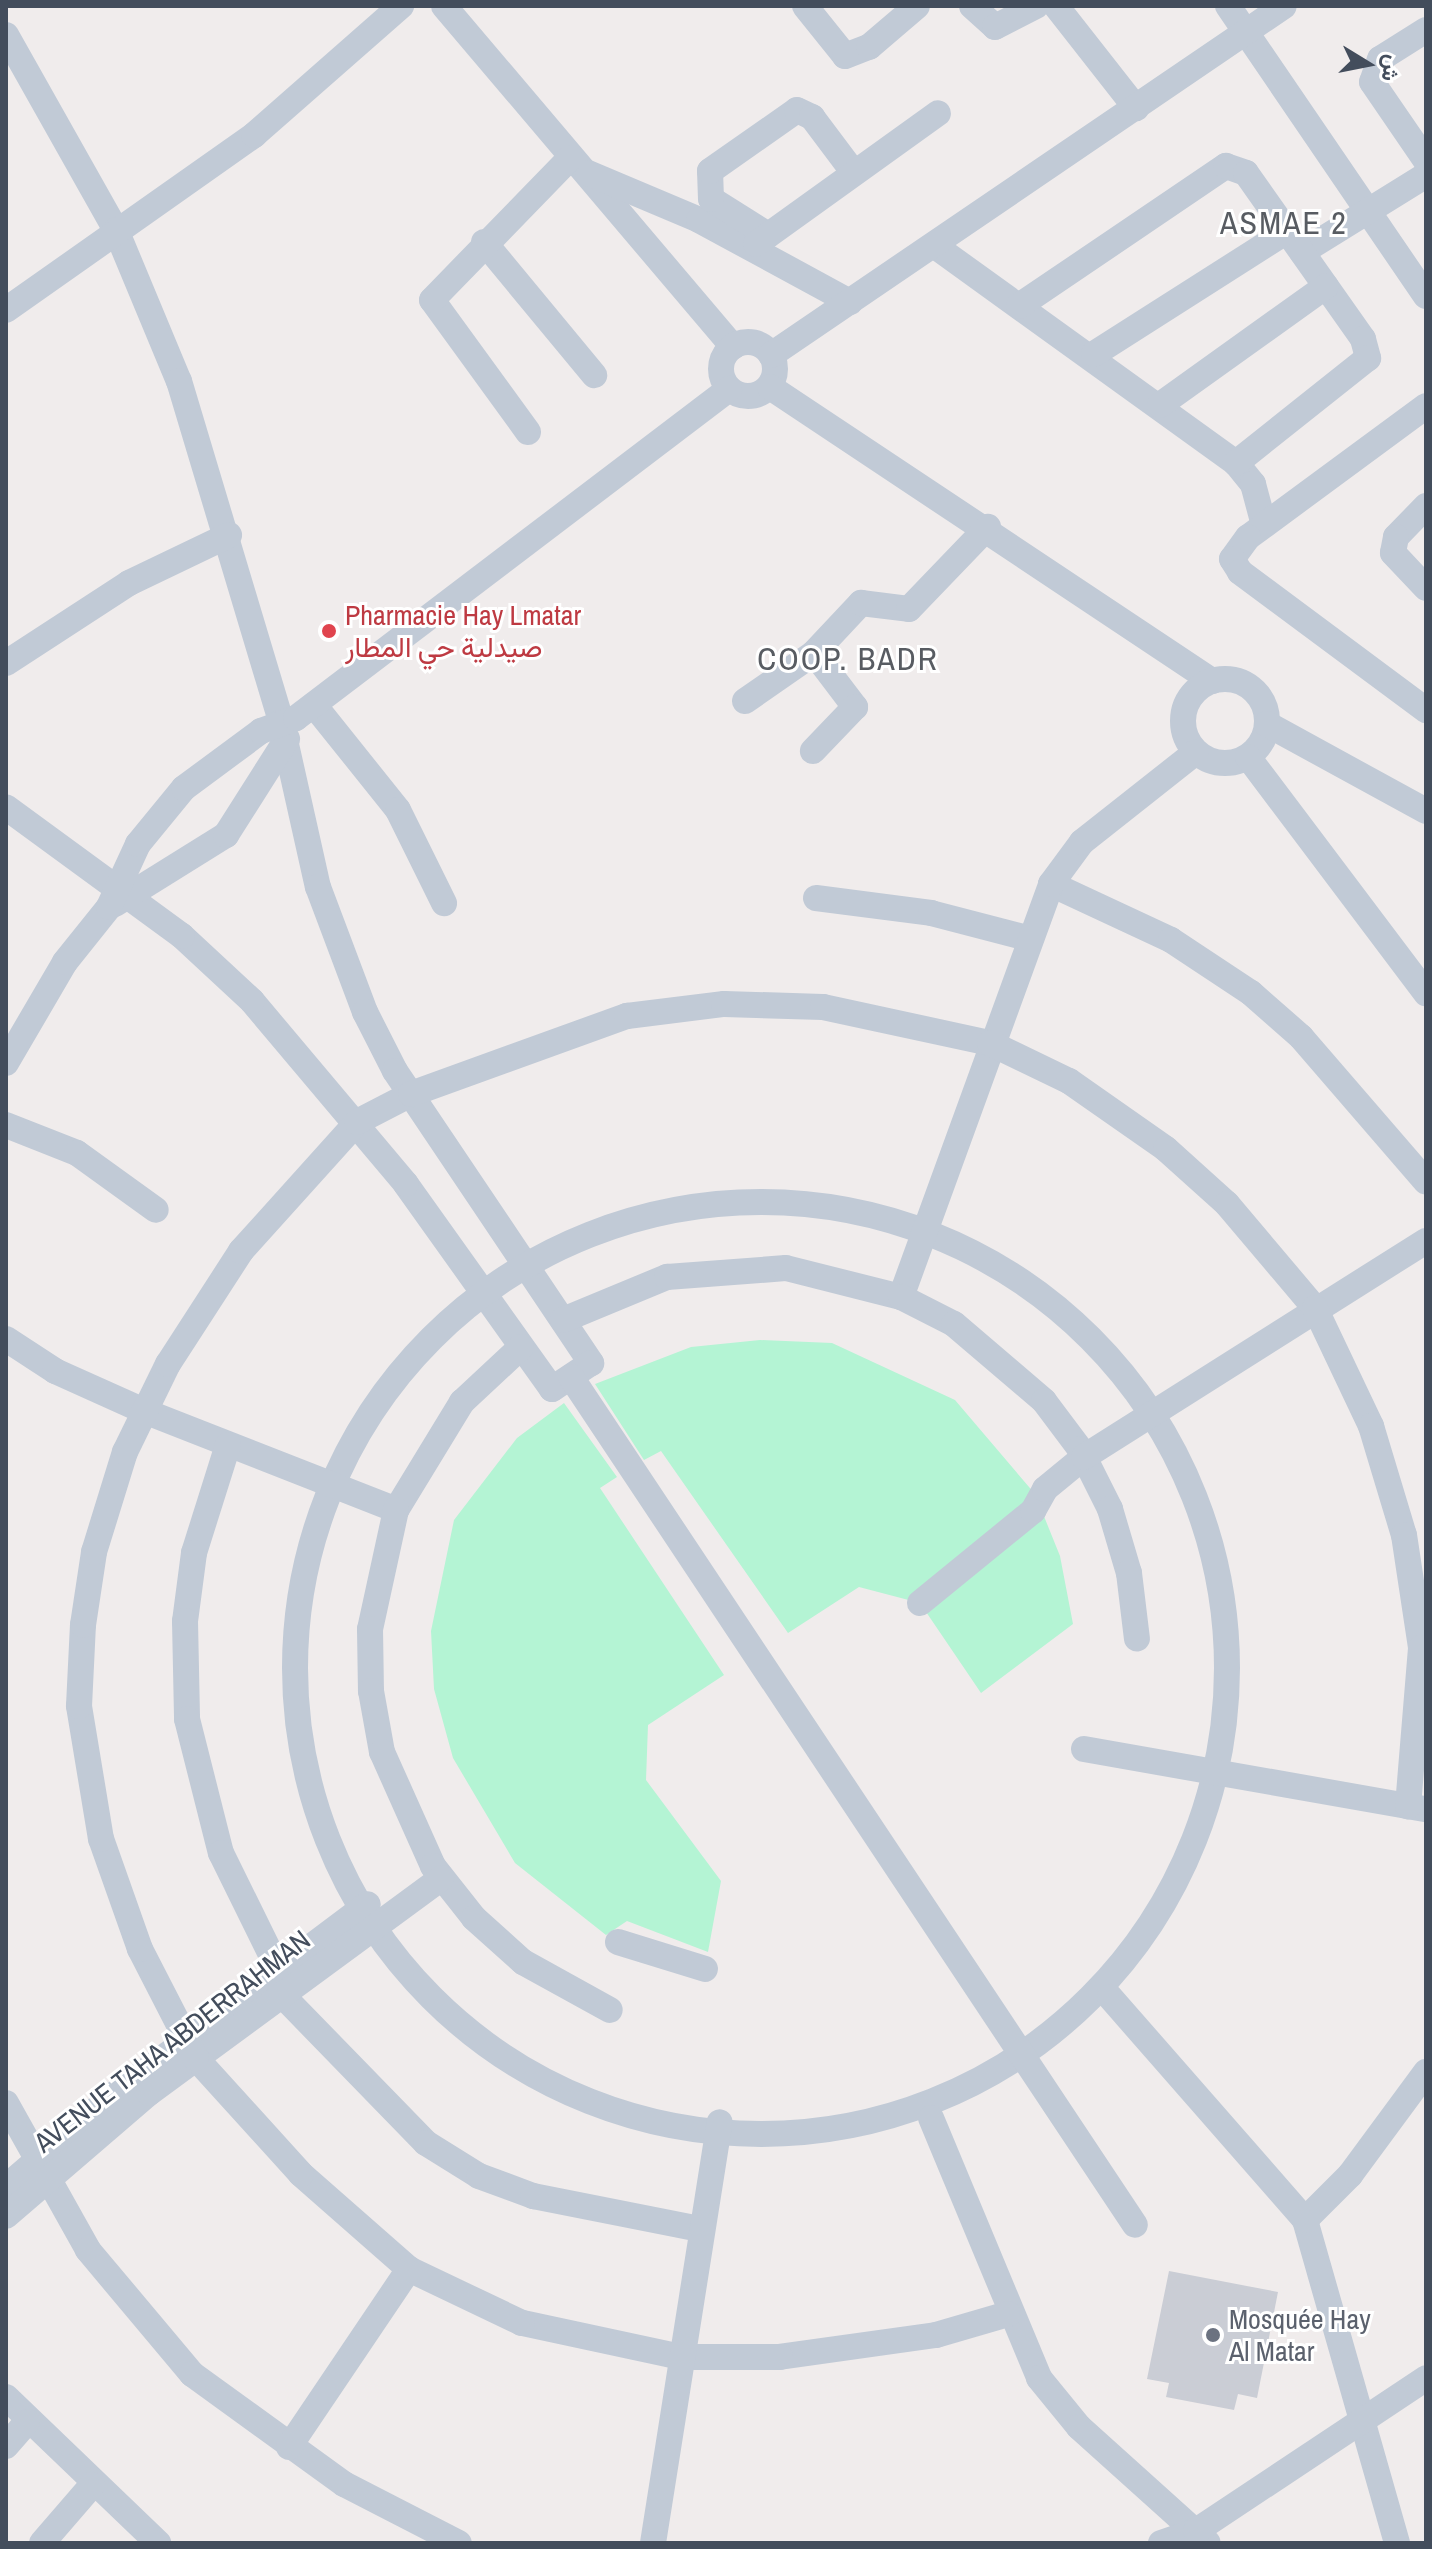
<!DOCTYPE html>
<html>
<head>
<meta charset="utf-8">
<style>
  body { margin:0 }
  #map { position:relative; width:1432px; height:2549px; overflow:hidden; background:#f0ecec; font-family:"Archivo Narrow",Vazirmatn,sans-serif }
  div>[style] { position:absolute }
  .green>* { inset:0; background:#b4f4d4 }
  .building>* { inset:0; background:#cacdd5 }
  .minor>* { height:26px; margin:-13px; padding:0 13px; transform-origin:13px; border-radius:13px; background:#c1cad6 }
  .minor>.ring { margin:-13px; padding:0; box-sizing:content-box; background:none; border:26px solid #c1cad6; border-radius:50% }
  .dots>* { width:22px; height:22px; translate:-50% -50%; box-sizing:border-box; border:4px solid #fff; border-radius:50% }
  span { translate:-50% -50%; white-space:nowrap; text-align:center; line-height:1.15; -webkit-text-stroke:6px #fff; paint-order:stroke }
  .health-label { font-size:28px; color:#be3a42 }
  .left { translate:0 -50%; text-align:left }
  .street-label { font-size:28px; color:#434d5c }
  .worship-label { font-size:28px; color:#5b616d }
  .quarter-label { font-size:32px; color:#585c62; letter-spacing:2px }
  .frame { position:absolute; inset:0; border:8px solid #434d5c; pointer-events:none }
  .north { position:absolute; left:1328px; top:24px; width:80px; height:80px; -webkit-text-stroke:6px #fff; paint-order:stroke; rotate:100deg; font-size:22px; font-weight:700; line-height:32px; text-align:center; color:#434d5c }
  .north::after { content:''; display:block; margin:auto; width:28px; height:36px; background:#434d5c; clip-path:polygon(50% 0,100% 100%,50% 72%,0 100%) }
</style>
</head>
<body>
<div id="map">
  <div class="green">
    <i style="clip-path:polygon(760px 1340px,832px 1343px,955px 1400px,1035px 1494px,1060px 1556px,1073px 1624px,981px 1693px,920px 1603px,859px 1587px,788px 1633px,661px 1451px,644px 1460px,595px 1384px,691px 1347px)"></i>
    <i style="clip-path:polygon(564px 1403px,617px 1477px,600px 1488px,724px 1675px,648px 1725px,646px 1780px,721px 1881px,708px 1952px,627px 1921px,606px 1935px,515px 1863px,453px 1758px,434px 1689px,431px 1631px,454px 1520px,517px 1438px)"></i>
  </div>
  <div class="building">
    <i style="clip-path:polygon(1169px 2271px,1278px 2292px,1257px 2398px,1238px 2394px,1234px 2410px,1166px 2397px,1169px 2383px,1147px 2379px)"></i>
  </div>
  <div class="minor">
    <i style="left:444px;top:6px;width:447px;rotate:49.7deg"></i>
    <i style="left:805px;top:6px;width:64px;rotate:51.3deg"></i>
    <i style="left:845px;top:56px;width:26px;rotate:-21deg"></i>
    <i style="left:869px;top:47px;width:63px;rotate:-40.5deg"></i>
    <i style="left:972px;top:6px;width:31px;rotate:42deg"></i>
    <i style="left:995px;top:27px;width:46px;rotate:-27.1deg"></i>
    <i style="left:1056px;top:6px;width:130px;rotate:51.9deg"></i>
    <i style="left:1228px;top:6px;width:351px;rotate:55.7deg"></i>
    <i style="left:1426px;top:30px;width:54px;rotate:147.8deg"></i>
    <i style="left:1380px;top:59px;width:24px;rotate:109deg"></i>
    <i style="left:1372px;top:82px;width:96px;rotate:55.6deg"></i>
    <i style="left:6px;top:35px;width:224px;rotate:60.6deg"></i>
    <i style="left:116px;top:230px;width:164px;rotate:67.4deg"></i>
    <i style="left:179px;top:381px;width:356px;rotate:73.3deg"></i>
    <i style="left:281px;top:722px;width:169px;rotate:77.4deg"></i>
    <i style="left:318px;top:887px;width:134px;rotate:69.4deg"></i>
    <i style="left:365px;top:1012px;width:66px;rotate:63deg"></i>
    <i style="left:395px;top:1071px;width:352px;rotate:56.1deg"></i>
    <i style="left:591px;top:1363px;width:47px;rotate:146.3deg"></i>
    <i style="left:552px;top:1389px;width:252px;rotate:-125.5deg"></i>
    <i style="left:406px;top:1184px;width:239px;rotate:-130.1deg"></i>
    <i style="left:252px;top:1001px;width:96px;rotate:-137.1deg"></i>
    <i style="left:182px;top:936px;width:218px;rotate:-143.8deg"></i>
    <i style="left:588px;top:173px;width:121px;rotate:22.9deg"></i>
    <i style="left:699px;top:220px;width:172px;rotate:28.5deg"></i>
    <i style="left:768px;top:235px;width:67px;rotate:-147.7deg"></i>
    <i style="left:711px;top:199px;width:28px;rotate:-92deg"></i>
    <i style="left:710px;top:171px;width:106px;rotate:-35deg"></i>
    <i style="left:797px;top:110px;width:17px;rotate:25deg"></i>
    <i style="left:812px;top:117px;width:70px;rotate:53.1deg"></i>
    <i style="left:484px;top:242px;width:173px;rotate:50.4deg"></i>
    <i style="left:756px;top:244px;width:224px;rotate:-35.7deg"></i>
    <i style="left:935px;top:246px;width:371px;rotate:35.8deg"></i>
    <i style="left:1236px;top:463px;width:27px;rotate:51deg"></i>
    <i style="left:1253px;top:484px;width:42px;rotate:75deg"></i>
    <i style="left:1302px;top:252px;width:146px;rotate:-31.8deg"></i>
    <i style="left:1019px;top:306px;width:250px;rotate:-34.1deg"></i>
    <i style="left:1226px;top:166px;width:21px;rotate:19deg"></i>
    <i style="left:1246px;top:173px;width:203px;rotate:54.8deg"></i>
    <i style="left:1363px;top:339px;width:20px;rotate:75deg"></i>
    <i style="left:1368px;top:358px;width:169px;rotate:141.5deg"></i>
    <i style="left:6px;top:310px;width:304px;rotate:-35.2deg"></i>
    <i style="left:254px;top:135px;width:196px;rotate:-41.3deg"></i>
    <i class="ring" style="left:721px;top:342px;width:28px;height:28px"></i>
    <i style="left:1094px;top:354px;width:229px;rotate:-32.5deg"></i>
    <i style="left:771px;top:355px;width:620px;rotate:-34.23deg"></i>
    <i style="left:770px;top:387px;width:531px;rotate:33.63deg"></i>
    <i style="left:1160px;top:405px;width:204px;rotate:-35.6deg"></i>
    <i style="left:1426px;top:406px;width:221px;rotate:143.6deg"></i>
    <i style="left:1248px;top:537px;width:27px;rotate:126deg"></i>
    <i style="left:1232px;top:559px;width:15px;rotate:58deg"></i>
    <i style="left:1240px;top:572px;width:232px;rotate:36.6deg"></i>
    <i style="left:528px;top:432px;width:163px;rotate:-126deg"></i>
    <i style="left:432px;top:300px;width:198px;rotate:-45.8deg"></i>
    <i style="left:1426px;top:506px;width:43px;rotate:134.1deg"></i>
    <i style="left:1396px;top:537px;width:16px;rotate:101deg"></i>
    <i style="left:1393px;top:553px;width:48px;rotate:46.7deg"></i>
    <i style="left:814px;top:653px;width:69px;rotate:-46.8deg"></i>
    <i style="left:861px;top:603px;width:48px;rotate:7.1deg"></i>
    <i style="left:909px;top:609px;width:114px;rotate:-46.1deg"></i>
    <i style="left:6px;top:663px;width:147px;rotate:-33deg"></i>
    <i style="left:129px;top:583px;width:111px;rotate:-25.6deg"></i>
    <i class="ring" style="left:1183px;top:679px;width:58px;height:58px"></i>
    <i style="left:745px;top:701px;width:84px;rotate:-34.8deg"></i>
    <i style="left:814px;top:653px;width:68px;rotate:52.8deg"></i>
    <i style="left:855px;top:707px;width:61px;rotate:133.7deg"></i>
    <i style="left:314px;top:705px;width:134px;rotate:51.3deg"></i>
    <i style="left:398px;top:810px;width:104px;rotate:63.7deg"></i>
    <i style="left:1267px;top:724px;width:181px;rotate:28.7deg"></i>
    <i style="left:1248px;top:757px;width:296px;rotate:53deg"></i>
    <i style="left:1051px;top:884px;width:132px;rotate:25deg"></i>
    <i style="left:1171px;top:940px;width:96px;rotate:33.5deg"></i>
    <i style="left:1251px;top:993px;width:67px;rotate:41.3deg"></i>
    <i style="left:1301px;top:1037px;width:191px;rotate:49.2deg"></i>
    <i style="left:816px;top:898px;width:116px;rotate:7.4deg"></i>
    <i style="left:931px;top:913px;width:99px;rotate:14.6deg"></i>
    <i style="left:115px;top:904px;width:131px;rotate:-31.9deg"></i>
    <i style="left:226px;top:835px;width:114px;rotate:-57.6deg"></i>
    <i style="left:6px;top:1063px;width:117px;rotate:-59.7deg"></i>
    <i style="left:65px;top:962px;width:70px;rotate:-51.3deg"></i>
    <i style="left:109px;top:907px;width:69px;rotate:-65.3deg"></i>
    <i style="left:138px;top:844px;width:72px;rotate:-50.6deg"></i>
    <i style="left:184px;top:788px;width:96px;rotate:-36.5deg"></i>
    <i style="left:261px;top:731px;width:37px;rotate:-20deg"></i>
    <i style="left:296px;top:718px;width:544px;rotate:-37.23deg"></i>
    <i style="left:6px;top:1125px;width:76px;rotate:21.5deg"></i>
    <i style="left:77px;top:1153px;width:97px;rotate:35.8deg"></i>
    <i class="ring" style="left:295px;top:1202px;width:906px;height:906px"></i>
    <i style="left:901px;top:1297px;width:439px;rotate:-70deg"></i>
    <i style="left:1051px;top:884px;width:52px;rotate:-53.6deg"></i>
    <i style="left:1082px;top:842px;width:145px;rotate:-38.3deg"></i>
    <i style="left:563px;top:1320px;width:113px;rotate:-22.5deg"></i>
    <i style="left:667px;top:1277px;width:119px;rotate:-4.3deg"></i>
    <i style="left:786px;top:1268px;width:119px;rotate:14.2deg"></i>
    <i style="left:901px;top:1297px;width:59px;rotate:27deg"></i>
    <i style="left:954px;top:1324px;width:118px;rotate:40.5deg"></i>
    <i style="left:1044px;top:1401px;width:60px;rotate:53.1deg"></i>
    <i style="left:1080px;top:1449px;width:67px;rotate:63.4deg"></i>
    <i style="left:1110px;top:1509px;width:67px;rotate:73.5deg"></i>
    <i style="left:1129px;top:1573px;width:66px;rotate:83.1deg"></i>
    <i style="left:6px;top:1339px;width:59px;rotate:33.1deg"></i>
    <i style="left:55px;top:1371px;width:98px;rotate:24.2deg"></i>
    <i style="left:144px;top:1411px;width:271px;rotate:21.4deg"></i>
    <i style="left:521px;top:1347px;width:81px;rotate:137deg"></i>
    <i style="left:462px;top:1402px;width:127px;rotate:121.4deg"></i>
    <i style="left:396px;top:1510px;width:122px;rotate:102.3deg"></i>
    <i style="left:370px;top:1629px;width:62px;rotate:89.1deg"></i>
    <i style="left:371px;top:1691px;width:62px;rotate:79.8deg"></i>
    <i style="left:382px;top:1752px;width:125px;rotate:65.9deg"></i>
    <i style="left:433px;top:1866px;width:66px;rotate:51.7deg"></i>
    <i style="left:474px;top:1918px;width:66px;rotate:41.9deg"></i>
    <i style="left:523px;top:1962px;width:99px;rotate:28.9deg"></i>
    <i style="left:571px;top:1377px;width:1018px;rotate:56.37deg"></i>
    <i style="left:228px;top:1445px;width:113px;rotate:107.5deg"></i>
    <i style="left:194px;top:1553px;width:69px;rotate:97.5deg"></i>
    <i style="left:185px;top:1621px;width:98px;rotate:88.8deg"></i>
    <i style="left:187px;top:1719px;width:138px;rotate:75.8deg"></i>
    <i style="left:221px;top:1853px;width:131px;rotate:63.8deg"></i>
    <i style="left:920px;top:1603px;width:146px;rotate:-39.2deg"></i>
    <i style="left:1033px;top:1511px;width:25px;rotate:-61deg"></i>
    <i style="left:1045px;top:1489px;width:50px;rotate:-39.4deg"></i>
    <i style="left:1084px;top:1457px;width:404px;rotate:-32.3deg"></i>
    <i style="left:1084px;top:1749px;width:347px;rotate:10deg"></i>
    <i style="left:618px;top:1942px;width:91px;rotate:17.2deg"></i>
    <i style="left:282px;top:1995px;width:206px;rotate:45.8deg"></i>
    <i style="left:426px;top:2143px;width:62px;rotate:31.9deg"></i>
    <i style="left:479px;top:2176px;width:58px;rotate:20.3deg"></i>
    <i style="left:533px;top:2196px;width:170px;rotate:11.2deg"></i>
    <i style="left:1110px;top:1997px;width:296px;rotate:48.8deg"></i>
    <i style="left:1305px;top:2220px;width:336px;rotate:74.1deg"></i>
    <i style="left:6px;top:2103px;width:168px;rotate:60.8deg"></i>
    <i style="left:88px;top:2250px;width:162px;rotate:50deg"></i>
    <i style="left:192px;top:2374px;width:188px;rotate:35.9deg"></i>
    <i style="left:344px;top:2484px;width:129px;rotate:27.2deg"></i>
    <i style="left:931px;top:2118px;width:282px;rotate:67.4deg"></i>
    <i style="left:1039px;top:2378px;width:63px;rotate:50.8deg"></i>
    <i style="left:1079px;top:2427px;width:173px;rotate:42deg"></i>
    <i style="left:6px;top:2187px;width:133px;rotate:-40.7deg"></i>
    <i style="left:107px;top:2100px;width:326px;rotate:-36.9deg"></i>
    <i style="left:6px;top:2216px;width:189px;rotate:-40.7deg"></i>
    <i style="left:149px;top:2093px;width:363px;rotate:-36.3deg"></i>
    <i style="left:1305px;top:2220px;width:64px;rotate:-45deg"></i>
    <i style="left:1350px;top:2175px;width:128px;rotate:-53.6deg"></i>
    <i style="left:1008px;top:2314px;width:75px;rotate:163.7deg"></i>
    <i style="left:936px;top:2335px;width:158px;rotate:172deg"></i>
    <i style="left:780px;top:2357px;width:99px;rotate:180deg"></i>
    <i style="left:681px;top:2357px;width:163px;rotate:-167.9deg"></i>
    <i style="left:522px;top:2323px;width:125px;rotate:-154.5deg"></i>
    <i style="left:409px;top:2269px;width:144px;rotate:-138.7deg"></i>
    <i style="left:301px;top:2174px;width:156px;rotate:-132.2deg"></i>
    <i style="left:196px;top:2058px;width:123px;rotate:-117.2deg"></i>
    <i style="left:140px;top:1949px;width:117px;rotate:-109.5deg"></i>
    <i style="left:101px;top:1839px;width:135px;rotate:-99.4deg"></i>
    <i style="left:79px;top:1706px;width:81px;rotate:-87.2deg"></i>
    <i style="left:83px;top:1625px;width:74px;rotate:-81.4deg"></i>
    <i style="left:94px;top:1552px;width:105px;rotate:-72.8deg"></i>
    <i style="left:125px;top:1452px;width:98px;rotate:-64deg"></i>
    <i style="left:168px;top:1364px;width:135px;rotate:-57.1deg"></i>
    <i style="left:241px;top:1251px;width:173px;rotate:-48deg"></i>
    <i style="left:357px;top:1122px;width:61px;rotate:-27.4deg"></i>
    <i style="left:411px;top:1094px;width:230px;rotate:-19.9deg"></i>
    <i style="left:627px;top:1016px;width:98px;rotate:-7.1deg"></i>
    <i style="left:724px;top:1004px;width:99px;rotate:1.7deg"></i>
    <i style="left:823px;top:1007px;width:171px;rotate:12.2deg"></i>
    <i style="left:990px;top:1043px;width:88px;rotate:25.7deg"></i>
    <i style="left:1069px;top:1081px;width:118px;rotate:35deg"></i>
    <i style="left:1166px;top:1149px;width:82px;rotate:42deg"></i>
    <i style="left:1227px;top:1204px;width:136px;rotate:49.8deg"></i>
    <i style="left:1315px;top:1308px;width:131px;rotate:64.6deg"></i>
    <i style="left:1371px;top:1426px;width:114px;rotate:73.2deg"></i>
    <i style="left:1404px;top:1535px;width:114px;rotate:81.4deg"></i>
    <i style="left:1421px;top:1648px;width:159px;rotate:94.7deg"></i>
    <i style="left:6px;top:2397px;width:211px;rotate:43.8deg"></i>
    <i style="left:6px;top:2446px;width:32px;rotate:-49deg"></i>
    <i style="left:289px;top:2447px;width:215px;rotate:-56deg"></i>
    <i style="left:42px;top:2543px;width:77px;rotate:-49.2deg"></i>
    <i style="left:653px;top:2543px;width:426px;rotate:-81deg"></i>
    <i style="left:1161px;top:2543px;width:37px;rotate:-19deg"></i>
    <i style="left:1196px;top:2531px;width:276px;rotate:-33.6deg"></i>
  </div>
  <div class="dots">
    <i style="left:329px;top:631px;background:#e0444e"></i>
    <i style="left:1213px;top:2335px;background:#6b7280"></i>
  </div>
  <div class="health-label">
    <span class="left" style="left:345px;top:631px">Pharmacie Hay Lmatar<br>صيدلية حي المطار</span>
  </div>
  <div class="street-label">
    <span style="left:172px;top:2041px;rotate:-38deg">AVENUE TAHA ABDERRAHMAN</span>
  </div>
  <div class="worship-label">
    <span class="left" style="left:1229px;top:2335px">Mosquée Hay<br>Al Matar</span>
  </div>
  <div class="quarter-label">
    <span style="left:1284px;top:223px">ASMAE 2</span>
    <span style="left:848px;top:659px">COOP. BADR</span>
  </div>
  <div class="frame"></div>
  <div class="north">ش</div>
</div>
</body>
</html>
